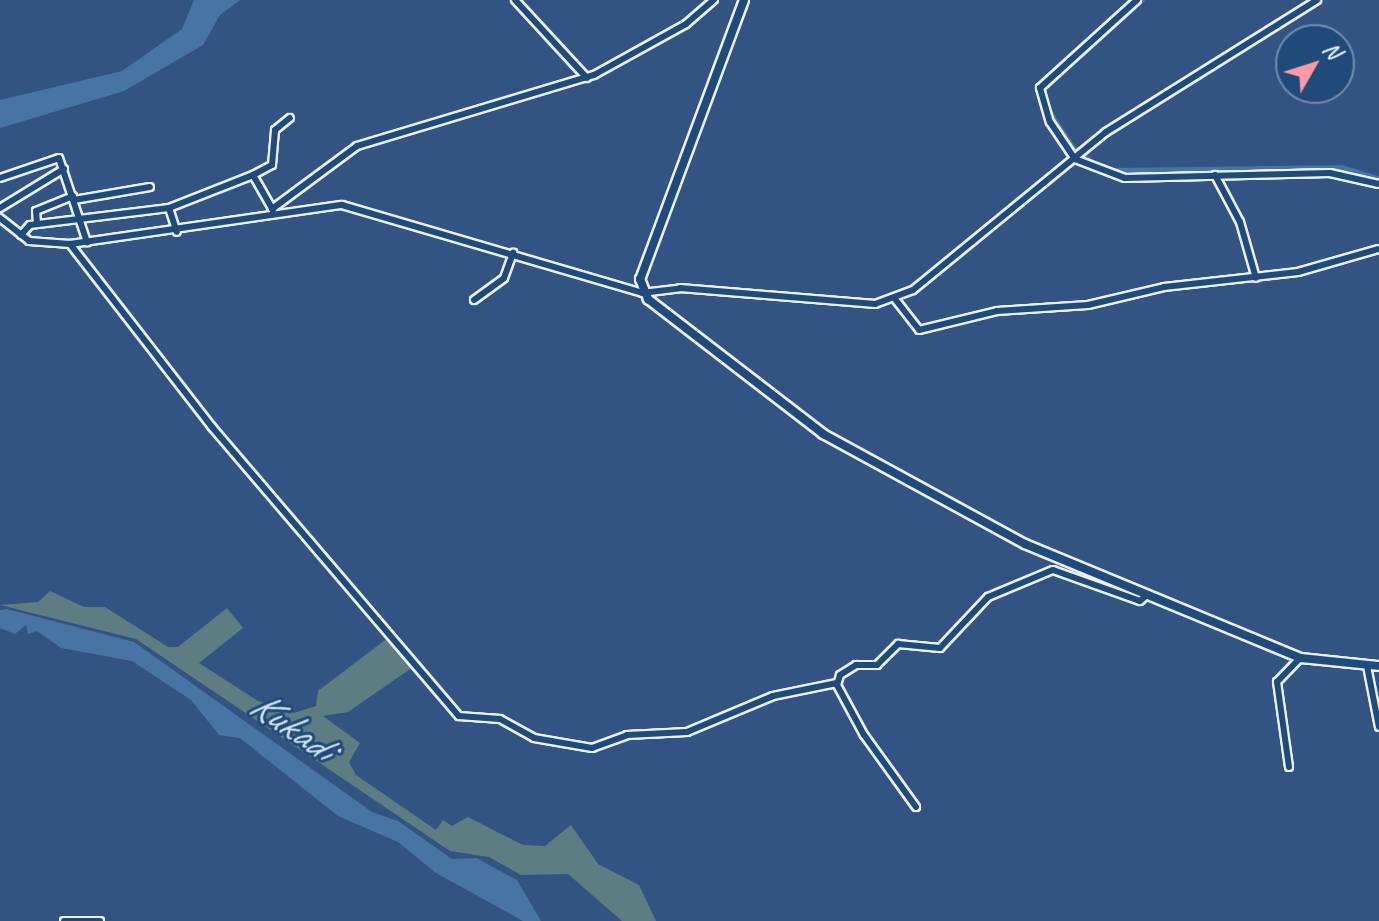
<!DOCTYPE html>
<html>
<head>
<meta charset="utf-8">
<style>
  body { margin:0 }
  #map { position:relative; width:1379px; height:921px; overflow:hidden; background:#335483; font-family:Caveat,sans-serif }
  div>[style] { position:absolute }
  .green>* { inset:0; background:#5d7d82 }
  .water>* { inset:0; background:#4774a2 }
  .canal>* { height:6px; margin:-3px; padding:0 3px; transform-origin:3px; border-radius:3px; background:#4774a2 }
  .roads { filter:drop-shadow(2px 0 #e8f1f8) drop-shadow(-2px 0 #e8f1f8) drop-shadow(0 2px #e8f1f8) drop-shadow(0 -2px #e8f1f8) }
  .minor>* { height:6px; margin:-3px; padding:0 3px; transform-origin:3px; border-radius:3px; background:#1f4a7a }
  .major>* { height:8px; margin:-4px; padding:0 4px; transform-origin:4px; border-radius:4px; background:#1f4a7a }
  span { translate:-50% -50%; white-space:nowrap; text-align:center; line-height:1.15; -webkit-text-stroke:6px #1f4a7a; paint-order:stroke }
  .water-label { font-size:42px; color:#d0deeb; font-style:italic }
  .north { position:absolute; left:1275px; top:24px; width:80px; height:80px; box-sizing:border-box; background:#1f4a7a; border:2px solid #6f8dac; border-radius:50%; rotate:51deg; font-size:22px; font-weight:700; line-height:32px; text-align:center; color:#e8f1f8 }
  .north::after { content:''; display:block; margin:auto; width:28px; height:36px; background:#ff9aa2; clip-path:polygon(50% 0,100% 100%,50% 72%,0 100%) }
</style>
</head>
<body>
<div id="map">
  <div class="green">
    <i style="clip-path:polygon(50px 591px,84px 607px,105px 607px,168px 647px,178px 647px,227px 608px,243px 628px,199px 663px,258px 701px,294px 713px,316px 706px,318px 691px,389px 637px,413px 667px,348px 712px,323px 716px,360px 743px,349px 762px,356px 775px,436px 830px,443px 820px,452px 826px,468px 817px,523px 845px,545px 846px,571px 825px,598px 864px,639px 885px,656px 921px,622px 921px,568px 874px,521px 875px,489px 857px,450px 851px,136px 639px,0 605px,38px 602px)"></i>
  </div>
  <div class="water">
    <i style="clip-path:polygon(194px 0,240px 0,220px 15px,203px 45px,124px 91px,0 128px,0 100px,122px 71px,182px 29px)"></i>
    <i style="clip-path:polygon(7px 609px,134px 642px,372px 812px,398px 821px,452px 859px,476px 858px,517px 880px,541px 921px,523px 921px,436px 873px,398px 842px,338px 816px,240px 738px,219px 735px,191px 700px,132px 661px,61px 648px,37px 631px,28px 634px,26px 625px,15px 634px,0 628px,0 610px)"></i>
  </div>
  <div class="canal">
    <i style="left:1074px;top:61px;width:91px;rotate:-41.9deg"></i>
    <i style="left:1048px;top:110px;width:44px;rotate:57deg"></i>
    <i style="left:1072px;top:147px;width:28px;rotate:39deg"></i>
    <i style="left:1112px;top:171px;width:230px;rotate:-0.7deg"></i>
    <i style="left:1342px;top:168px;width:39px;rotate:17deg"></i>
  </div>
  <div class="roads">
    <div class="minor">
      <i style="left:515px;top:0;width:106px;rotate:47.3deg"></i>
      <i style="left:1137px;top:0;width:131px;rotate:137.8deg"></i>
      <i style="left:1040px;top:88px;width:35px;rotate:74deg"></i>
      <i style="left:1050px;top:122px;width:45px;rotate:56deg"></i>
      <i style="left:1075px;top:159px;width:53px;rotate:20.8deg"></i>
      <i style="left:1125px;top:178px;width:205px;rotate:-1.4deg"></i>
      <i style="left:1330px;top:173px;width:50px;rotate:12.7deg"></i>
      <i style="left:253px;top:175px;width:21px;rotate:-28deg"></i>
      <i style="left:272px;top:165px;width:35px;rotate:-85deg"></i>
      <i style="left:275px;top:130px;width:19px;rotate:-39deg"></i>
      <i style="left:1215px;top:175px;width:53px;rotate:62deg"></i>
      <i style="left:1240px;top:222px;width:58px;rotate:74.1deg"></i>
      <i style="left:0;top:178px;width:62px;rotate:-18.7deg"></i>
      <i style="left:59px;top:158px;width:89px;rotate:71.6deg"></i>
      <i style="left:74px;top:200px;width:77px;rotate:-9.7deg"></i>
      <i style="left:0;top:208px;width:75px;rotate:-31.4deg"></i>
      <i style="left:169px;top:208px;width:90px;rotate:-21.4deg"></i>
      <i style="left:253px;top:175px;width:40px;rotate:60.3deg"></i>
      <i style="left:272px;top:209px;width:106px;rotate:-36.5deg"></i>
      <i style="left:357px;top:146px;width:247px;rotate:-16.7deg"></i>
      <i style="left:594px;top:75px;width:105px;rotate:-29deg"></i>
      <i style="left:686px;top:24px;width:37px;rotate:-41deg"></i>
      <i style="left:0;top:218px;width:37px;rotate:38deg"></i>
      <i style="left:29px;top:241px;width:41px;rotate:4.2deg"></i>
      <i style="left:70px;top:244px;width:275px;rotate:-8.2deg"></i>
      <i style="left:342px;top:205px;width:313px;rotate:16.3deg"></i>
      <i style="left:642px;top:293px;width:38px;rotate:-7deg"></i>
      <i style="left:680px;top:288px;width:196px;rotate:4.7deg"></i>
      <i style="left:875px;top:304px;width:40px;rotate:-20.2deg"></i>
      <i style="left:913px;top:290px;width:249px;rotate:-39.3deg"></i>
      <i style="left:1106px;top:132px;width:249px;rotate:-32deg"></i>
      <i style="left:37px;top:224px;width:13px;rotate:-94deg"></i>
      <i style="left:36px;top:211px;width:40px;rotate:-22deg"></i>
      <i style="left:21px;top:235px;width:13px;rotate:-48deg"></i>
      <i style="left:30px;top:225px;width:140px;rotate:-7deg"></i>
      <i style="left:169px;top:208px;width:25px;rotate:72deg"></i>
      <i style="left:70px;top:244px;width:232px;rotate:52.2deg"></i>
      <i style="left:212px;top:427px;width:380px;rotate:49.5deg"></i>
      <i style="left:459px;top:716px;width:41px;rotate:4.2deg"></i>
      <i style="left:500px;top:719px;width:39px;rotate:29deg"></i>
      <i style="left:534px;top:738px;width:59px;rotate:9.8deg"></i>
      <i style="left:592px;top:748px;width:37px;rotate:-20deg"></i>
      <i style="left:627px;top:735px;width:60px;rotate:-2.9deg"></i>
      <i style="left:687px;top:732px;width:93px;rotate:-22.7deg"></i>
      <i style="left:773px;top:696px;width:65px;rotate:-11.5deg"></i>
      <i style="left:895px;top:299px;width:39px;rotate:52deg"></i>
      <i style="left:919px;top:330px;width:80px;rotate:-13.7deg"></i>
      <i style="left:997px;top:311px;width:91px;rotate:-3.8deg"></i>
      <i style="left:1088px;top:305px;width:78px;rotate:-13.3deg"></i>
      <i style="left:1164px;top:287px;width:135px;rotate:-6.4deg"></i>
      <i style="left:1298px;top:272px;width:84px;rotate:-15.9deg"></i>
      <i style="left:474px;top:300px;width:37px;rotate:-36deg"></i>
      <i style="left:504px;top:278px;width:27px;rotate:-70deg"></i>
      <i style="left:1367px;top:666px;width:62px;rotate:78.9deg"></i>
      <i style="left:1289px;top:767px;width:86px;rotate:-98deg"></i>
      <i style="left:1277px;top:682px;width:33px;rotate:-46deg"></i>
      <i style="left:916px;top:807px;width:89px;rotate:-125.8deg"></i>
      <i style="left:864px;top:735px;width:57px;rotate:-118.4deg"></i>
      <i style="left:837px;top:685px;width:10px;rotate:-73deg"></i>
      <i style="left:840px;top:675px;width:19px;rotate:-32deg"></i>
      <i style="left:856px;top:665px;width:21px"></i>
      <i style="left:877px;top:665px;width:30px;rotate:-45deg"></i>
      <i style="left:898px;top:644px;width:42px;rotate:5.4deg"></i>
      <i style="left:940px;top:648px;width:70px;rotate:-46.7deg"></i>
      <i style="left:988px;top:597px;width:70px;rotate:-22.6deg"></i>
      <i style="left:1053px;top:570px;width:92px;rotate:19.6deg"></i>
      <i style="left:1140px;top:601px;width:9px;rotate:-41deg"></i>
      <i style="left:64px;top:921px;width:36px"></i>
    </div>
    <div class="major">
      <i style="left:744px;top:0;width:298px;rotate:110.4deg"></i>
      <i style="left:640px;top:279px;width:22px;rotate:68deg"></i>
      <i style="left:648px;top:299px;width:221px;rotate:37.6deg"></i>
      <i style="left:823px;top:434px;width:230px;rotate:28.6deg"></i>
      <i style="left:1025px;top:544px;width:298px;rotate:22.5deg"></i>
      <i style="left:1300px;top:658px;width:79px;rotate:5.8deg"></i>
    </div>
  </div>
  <div class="water-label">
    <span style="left:292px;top:726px;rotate:35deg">Kukadi</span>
  </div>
  <div class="north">N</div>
</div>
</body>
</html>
